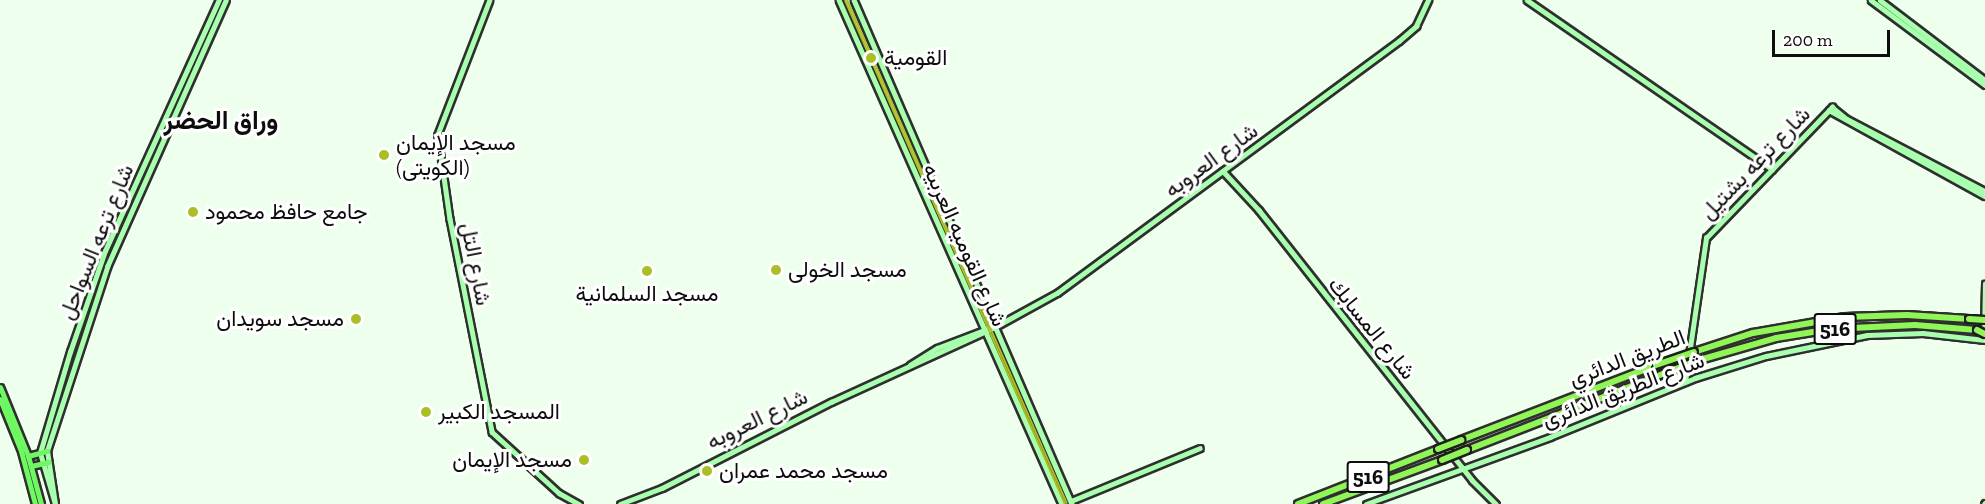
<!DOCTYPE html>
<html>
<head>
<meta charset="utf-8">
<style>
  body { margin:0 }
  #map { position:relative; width:1985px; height:504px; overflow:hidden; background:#eeffed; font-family:"Zilla Slab",Vazirmatn,serif }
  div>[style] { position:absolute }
  .roads { filter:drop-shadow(2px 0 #2f2f2f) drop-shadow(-2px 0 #2f2f2f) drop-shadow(0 2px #2f2f2f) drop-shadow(0 -2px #2f2f2f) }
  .secondary>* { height:4.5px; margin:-2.25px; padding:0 2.25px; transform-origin:2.25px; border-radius:2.25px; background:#a8ffae }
  .primary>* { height:5px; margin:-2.5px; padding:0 2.5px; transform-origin:2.5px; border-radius:2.5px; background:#6ef963 }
  .highway>* { height:6px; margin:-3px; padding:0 3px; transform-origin:3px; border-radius:3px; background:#90f556 }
  .rail>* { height:4px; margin-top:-2px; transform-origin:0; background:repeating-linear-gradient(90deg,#fff 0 4.5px,#aabe25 0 9px); box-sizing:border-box; border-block:2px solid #aabe25 }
  .bridges { filter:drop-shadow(2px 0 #1e1e1e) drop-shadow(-2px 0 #1e1e1e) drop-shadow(0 2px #1e1e1e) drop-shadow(0 -2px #1e1e1e) }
  .highway-bridge>* { height:6px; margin:-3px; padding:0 3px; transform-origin:3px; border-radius:3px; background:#90f556 }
  .dots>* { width:16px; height:16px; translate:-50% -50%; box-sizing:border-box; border:3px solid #fff; border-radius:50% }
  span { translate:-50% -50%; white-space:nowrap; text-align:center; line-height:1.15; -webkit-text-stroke:6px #fff; paint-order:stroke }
  .shield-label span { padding:2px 4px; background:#fff; border:2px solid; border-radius:4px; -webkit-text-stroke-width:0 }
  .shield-label { font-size:21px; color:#0d0d0d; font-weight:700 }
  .poi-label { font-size:22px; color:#0d0d0d }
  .left { translate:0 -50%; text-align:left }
  .right { translate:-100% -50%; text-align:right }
  .street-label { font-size:22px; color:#0d0d0d }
  .quarter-label { font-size:26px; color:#0d0d0d; font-weight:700 }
  .scale { position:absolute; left:1772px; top:30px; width:118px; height:27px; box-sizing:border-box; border:3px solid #0d0d0d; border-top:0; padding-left:8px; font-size:18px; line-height:21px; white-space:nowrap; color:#0d0d0d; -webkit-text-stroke:4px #fff; paint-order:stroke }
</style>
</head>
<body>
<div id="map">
  <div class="roads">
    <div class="secondary">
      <i style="left:490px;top:0;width:145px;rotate:111.1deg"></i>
      <i style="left:438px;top:135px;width:85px;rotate:81.9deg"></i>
      <i style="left:450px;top:219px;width:217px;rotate:78.8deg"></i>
      <i style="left:492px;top:432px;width:91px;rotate:42.3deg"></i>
      <i style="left:559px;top:493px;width:23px;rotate:29deg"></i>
      <i style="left:839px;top:0;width:551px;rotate:66.13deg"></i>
      <i style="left:854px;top:0;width:549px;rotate:66.61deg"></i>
      <i style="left:1527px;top:0;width:298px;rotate:34.6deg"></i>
      <i style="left:1871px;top:0;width:142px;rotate:36.7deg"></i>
      <i style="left:1880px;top:0;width:132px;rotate:37.3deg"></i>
      <i style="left:1829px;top:110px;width:178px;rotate:28.9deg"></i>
      <i style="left:1223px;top:171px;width:53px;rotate:47.3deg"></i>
      <i style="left:1259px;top:210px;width:344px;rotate:51.7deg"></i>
      <i style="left:1472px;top:480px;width:34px;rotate:45deg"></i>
      <i style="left:1984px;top:335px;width:51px;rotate:-88.9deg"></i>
      <i style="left:910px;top:365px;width:32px;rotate:-32deg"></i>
      <i style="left:937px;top:348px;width:62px;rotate:-20.8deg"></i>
      <i style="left:1685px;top:382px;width:146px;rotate:-81.7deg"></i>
      <i style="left:1706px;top:238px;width:182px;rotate:-46.1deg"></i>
      <i style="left:1832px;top:107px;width:19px;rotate:39deg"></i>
      <i style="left:1847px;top:119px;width:156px;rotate:27.6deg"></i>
      <i style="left:1071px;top:501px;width:139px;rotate:-22.3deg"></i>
      <i style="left:55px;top:504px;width:53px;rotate:-106.4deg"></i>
      <i style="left:40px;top:453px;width:105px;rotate:-73.5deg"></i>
      <i style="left:70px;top:352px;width:107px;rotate:-70.9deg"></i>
      <i style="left:105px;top:251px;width:276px;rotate:-65.6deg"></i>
      <i style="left:55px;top:504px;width:54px;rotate:-98.6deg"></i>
      <i style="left:47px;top:451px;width:194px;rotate:-71.9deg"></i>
      <i style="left:107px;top:267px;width:292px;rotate:-66deg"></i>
      <i style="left:620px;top:504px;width:45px;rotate:-20.9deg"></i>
      <i style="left:662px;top:488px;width:190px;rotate:-27deg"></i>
      <i style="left:831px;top:402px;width:178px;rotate:-24.6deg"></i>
      <i style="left:993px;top:328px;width:73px;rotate:-28.7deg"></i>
      <i style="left:1057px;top:293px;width:425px;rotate:-36.4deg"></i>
      <i style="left:1399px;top:41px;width:23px;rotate:-41deg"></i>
      <i style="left:1416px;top:26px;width:29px;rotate:-65deg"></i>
      <i style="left:1366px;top:504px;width:196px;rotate:-20deg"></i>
      <i style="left:1550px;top:437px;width:157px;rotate:-22.1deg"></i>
      <i style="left:1695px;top:378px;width:74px;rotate:-17.2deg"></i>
      <i style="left:1766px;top:356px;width:103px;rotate:-11.7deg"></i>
      <i style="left:1867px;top:335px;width:56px;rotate:-2deg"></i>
      <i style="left:1923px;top:333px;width:62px;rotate:6.4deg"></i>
      <i style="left:1984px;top:504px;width:1px;rotate:-45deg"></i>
    </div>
    <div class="primary">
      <i style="left:0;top:387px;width:74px;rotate:67.9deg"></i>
      <i style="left:28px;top:456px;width:50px;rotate:74.8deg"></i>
      <i style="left:0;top:399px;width:56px;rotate:68deg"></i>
      <i style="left:21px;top:451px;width:55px;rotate:75.2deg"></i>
      <i style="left:28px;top:456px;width:20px;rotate:-15deg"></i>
      <i style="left:31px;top:466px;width:18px;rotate:-13deg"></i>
    </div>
    <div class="highway">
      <i style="left:1694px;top:352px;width:62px;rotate:-17.9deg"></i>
      <i style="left:1753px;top:333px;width:93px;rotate:-9.9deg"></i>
      <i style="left:1845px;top:317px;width:62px;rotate:-1.8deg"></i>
      <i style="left:1907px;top:315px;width:62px;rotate:3.7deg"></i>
      <i style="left:1696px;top:361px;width:83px;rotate:-16deg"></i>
      <i style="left:1776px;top:338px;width:56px;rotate:-9.3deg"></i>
      <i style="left:1831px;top:329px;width:84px;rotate:-2.7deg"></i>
      <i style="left:1915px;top:325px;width:62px;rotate:4.6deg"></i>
      <i style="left:1461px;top:440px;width:209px;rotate:-21deg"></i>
      <i style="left:1467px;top:450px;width:207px;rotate:-21.2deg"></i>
      <i style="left:1298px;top:504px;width:150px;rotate:-21.4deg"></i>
      <i style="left:1323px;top:504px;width:127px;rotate:-20.3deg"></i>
    </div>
  </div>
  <div class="rail">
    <i style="left:846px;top:0;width:550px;rotate:66.42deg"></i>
  </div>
  <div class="bridges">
    <div class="highway-bridge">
      <i style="left:1969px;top:319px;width:16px;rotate:4deg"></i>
      <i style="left:1977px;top:330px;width:9px;rotate:27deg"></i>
      <i style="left:1656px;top:365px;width:40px;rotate:-18.9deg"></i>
      <i style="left:1660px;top:375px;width:39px;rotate:-21deg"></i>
      <i style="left:1438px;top:449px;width:25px;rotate:-21deg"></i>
      <i style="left:1442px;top:460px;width:27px;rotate:-22deg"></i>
    </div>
  </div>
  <div class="dots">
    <i style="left:871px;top:58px;background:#aabe25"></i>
    <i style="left:384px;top:155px;background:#aabe25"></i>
    <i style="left:193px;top:212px;background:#aabe25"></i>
    <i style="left:776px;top:270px;background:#aabe25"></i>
    <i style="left:647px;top:271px;background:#aabe25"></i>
    <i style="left:356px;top:319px;background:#aabe25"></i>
    <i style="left:426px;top:412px;background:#aabe25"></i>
    <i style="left:584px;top:460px;background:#aabe25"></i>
    <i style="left:707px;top:471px;background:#aabe25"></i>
  </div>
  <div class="shield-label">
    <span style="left:1835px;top:329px">516</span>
    <span style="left:1368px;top:477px">516</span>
  </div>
  <div class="poi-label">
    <span class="left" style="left:884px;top:58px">القومية</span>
    <span class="left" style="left:396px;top:155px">مسجد الإيمان<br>(الكويتى)</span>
    <span class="left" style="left:205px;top:212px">جامع حافظ محمود</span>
    <span class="left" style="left:788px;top:270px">مسجد الخولى</span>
    <span style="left:647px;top:294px">مسجد السلمانية</span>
    <span class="right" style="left:344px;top:319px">مسجد سويدان</span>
    <span class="left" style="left:438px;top:412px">المسجد الكبير</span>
    <span class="right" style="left:572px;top:460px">مسجد الإيمان</span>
    <span class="left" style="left:719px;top:471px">مسجد محمد عمران</span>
  </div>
  <div class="street-label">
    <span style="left:1211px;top:160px;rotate:-36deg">شارع العروبه</span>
    <span style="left:1755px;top:163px;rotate:-46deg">شارع ترعه بشتيل</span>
    <span style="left:96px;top:242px;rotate:-68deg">شارع ترعه السواحل</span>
    <span style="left:965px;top:245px;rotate:66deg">شارع القوميه العربيه</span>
    <span style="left:476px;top:264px;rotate:79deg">شارع التل</span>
    <span style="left:1372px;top:328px;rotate:51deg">شارع المسابك</span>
    <span style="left:1627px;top:358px;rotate:-21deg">الطريق الدائري</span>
    <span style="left:1623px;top:390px;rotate:-21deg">شارع الطريق الدائرى</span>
    <span style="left:757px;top:419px;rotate:-26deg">شارع العروبه</span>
  </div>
  <div class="quarter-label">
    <span style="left:221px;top:121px">وراق الحضر</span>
  </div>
  <div class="scale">200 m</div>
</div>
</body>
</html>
